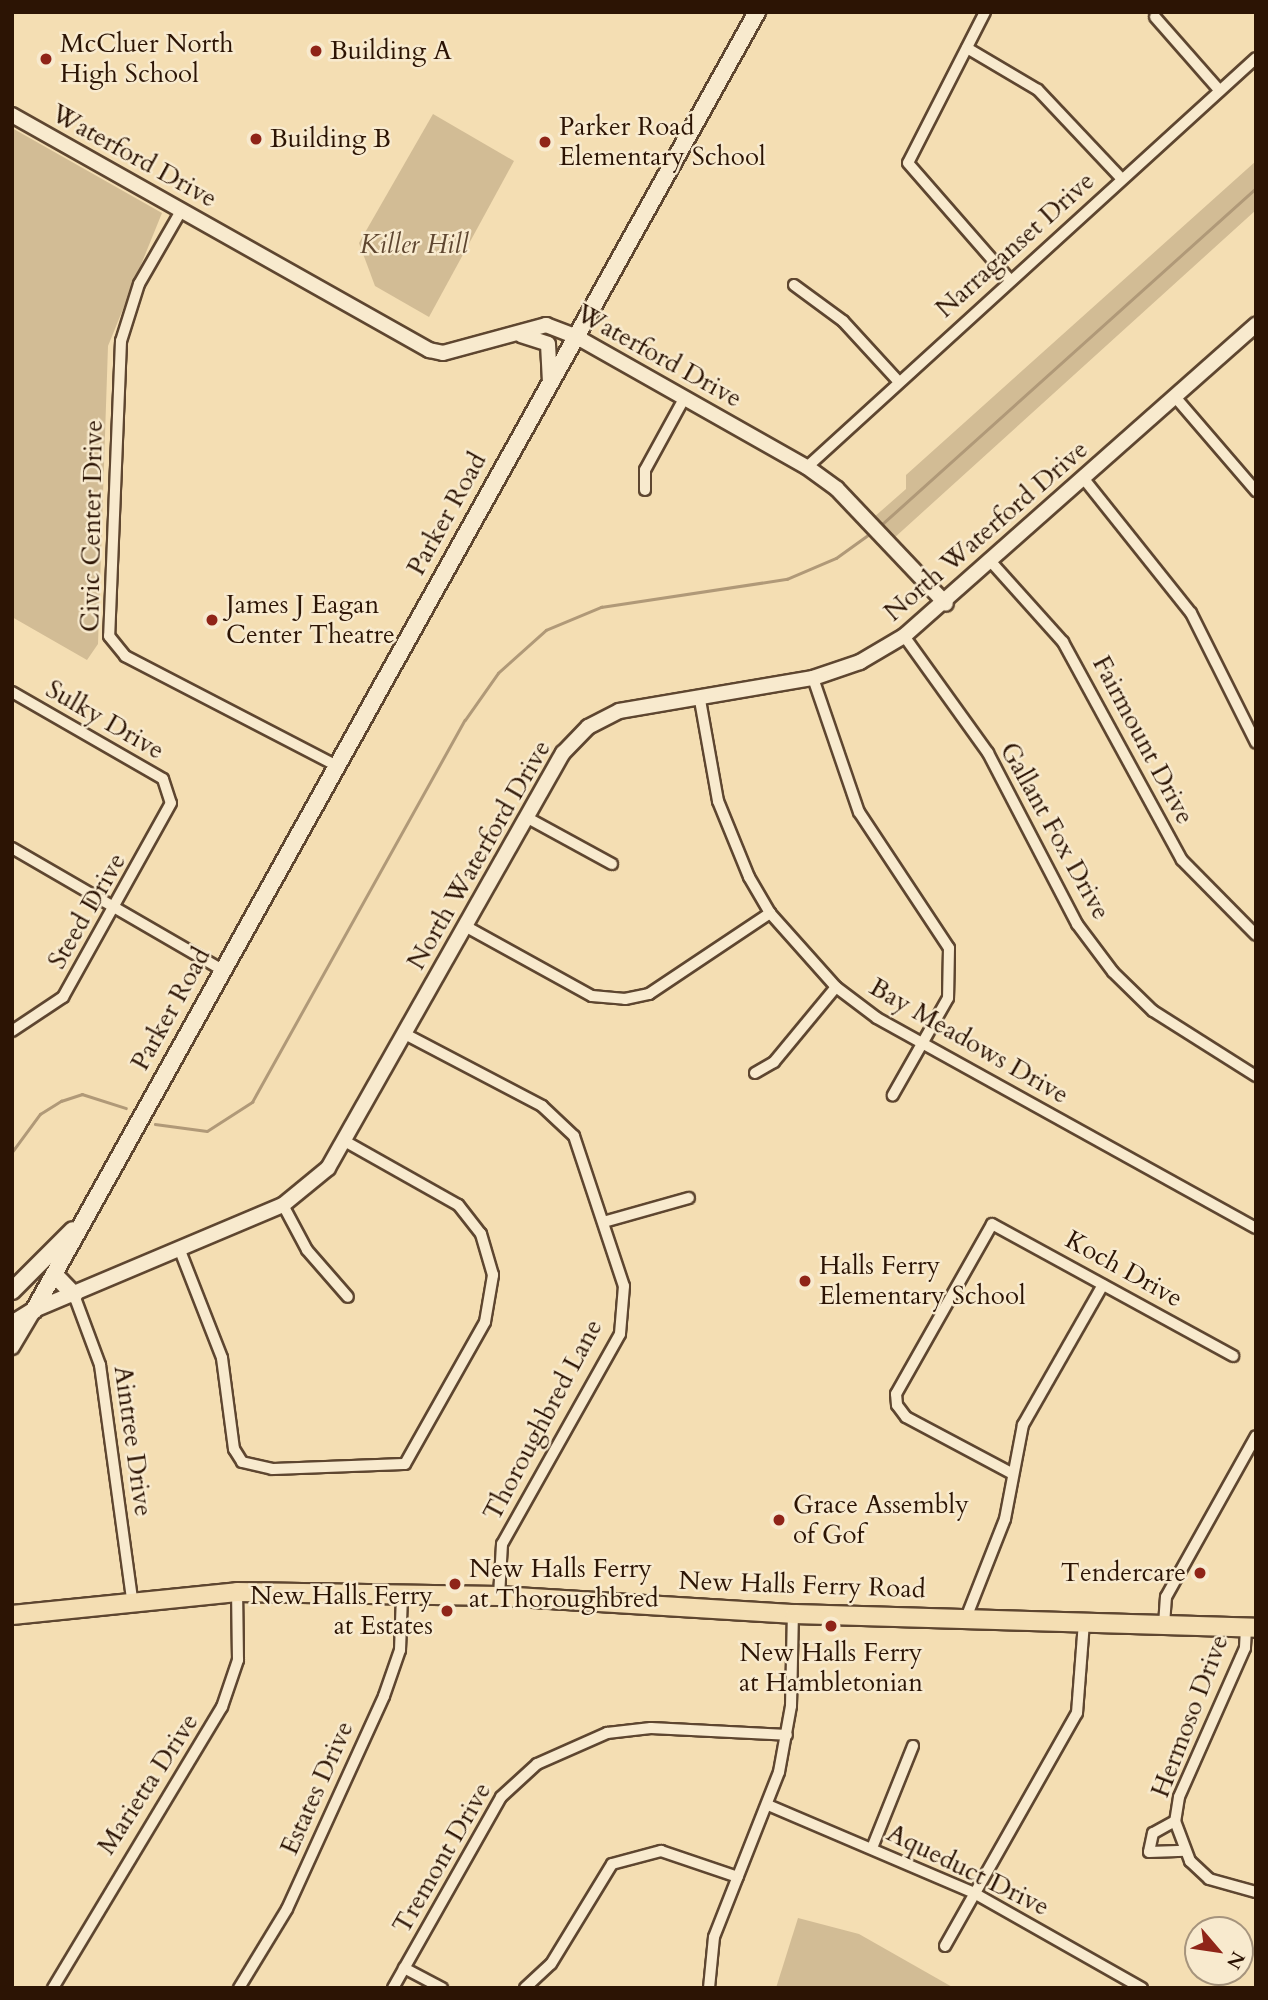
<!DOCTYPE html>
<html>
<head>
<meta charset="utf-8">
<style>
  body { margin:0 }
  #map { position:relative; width:1268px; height:2000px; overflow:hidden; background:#f4deb3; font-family:Cardo,serif }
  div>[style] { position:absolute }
  .green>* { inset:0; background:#d2bc95 }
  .stream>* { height:2.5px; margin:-1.25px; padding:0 1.25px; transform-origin:1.25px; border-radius:1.25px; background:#b09978 }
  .roads { filter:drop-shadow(2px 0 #5e4630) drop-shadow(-2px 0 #5e4630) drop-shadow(0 2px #5e4630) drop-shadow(0 -2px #5e4630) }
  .minor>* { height:10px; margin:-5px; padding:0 5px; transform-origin:5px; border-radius:5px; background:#f8eace }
  .tertiary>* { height:14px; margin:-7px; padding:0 7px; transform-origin:7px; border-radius:7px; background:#f8eace }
  .secondary>* { height:16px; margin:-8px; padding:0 8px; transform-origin:8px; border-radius:8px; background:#f8eace }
  .primary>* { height:18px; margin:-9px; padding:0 9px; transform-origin:9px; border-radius:9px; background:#f4deb3 }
  .dots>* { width:19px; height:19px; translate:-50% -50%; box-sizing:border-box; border:4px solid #f8eace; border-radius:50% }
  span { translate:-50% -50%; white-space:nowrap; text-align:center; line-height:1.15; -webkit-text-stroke:5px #f8eace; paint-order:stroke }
  .poi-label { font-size:26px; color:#2c1404 }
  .left { translate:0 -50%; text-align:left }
  .right { translate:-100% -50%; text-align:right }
  .street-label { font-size:26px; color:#2c1404 }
  .park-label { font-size:26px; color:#5e4630; font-style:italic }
  .frame { position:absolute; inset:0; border:14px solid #2c1404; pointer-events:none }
  .north { position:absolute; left:1184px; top:1916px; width:70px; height:70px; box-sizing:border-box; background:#f8eace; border:2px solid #a6947d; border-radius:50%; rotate:119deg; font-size:19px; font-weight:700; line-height:28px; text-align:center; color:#2c1404 }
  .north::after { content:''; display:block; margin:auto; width:24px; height:32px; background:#8f2418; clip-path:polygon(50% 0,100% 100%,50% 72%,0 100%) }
</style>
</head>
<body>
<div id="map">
  <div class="green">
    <i style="clip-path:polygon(433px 114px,514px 161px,429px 317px,375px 286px,359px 243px)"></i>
    <i style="clip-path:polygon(12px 128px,162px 213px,108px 346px,98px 644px,87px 660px,12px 617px)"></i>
    <i style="clip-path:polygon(1256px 161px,1256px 210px,893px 539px,873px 518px,906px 489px,906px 475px)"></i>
    <i style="clip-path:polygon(798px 1918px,859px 1934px,954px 1988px,776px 1988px)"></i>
  </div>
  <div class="stream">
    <i style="left:880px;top:526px;width:506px;rotate:-41.95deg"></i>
    <i style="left:155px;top:1124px;width:52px;rotate:7.7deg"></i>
    <i style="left:207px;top:1131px;width:54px;rotate:-32.8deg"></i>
    <i style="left:252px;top:1102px;width:437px;rotate:-60.9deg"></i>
    <i style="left:465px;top:720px;width:57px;rotate:-54.9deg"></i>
    <i style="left:498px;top:673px;width:64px;rotate:-41.9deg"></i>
    <i style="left:546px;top:630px;width:60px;rotate:-22.7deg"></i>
    <i style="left:601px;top:607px;width:188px;rotate:-8.6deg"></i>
    <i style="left:787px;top:579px;width:53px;rotate:-23.2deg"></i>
    <i style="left:836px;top:558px;width:44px;rotate:-35.8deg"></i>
    <i style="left:12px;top:1152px;width:47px;rotate:-53.6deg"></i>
    <i style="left:40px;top:1114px;width:25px;rotate:-32deg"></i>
    <i style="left:61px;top:1101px;width:22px;rotate:-18deg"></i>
    <i style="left:82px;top:1094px;width:46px;rotate:17.7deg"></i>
  </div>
  <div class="roads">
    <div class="minor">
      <i style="left:985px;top:12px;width:169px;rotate:117deg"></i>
      <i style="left:908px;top:163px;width:155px;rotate:48.9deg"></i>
      <i style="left:1155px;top:17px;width:98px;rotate:48.7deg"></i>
      <i style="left:967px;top:48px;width:82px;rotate:30.6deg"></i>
      <i style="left:1038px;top:90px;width:122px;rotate:46.7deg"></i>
      <i style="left:181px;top:211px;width:84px;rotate:119.9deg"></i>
      <i style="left:139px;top:284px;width:60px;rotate:107.5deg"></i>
      <i style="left:121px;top:341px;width:295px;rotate:92.3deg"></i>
      <i style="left:109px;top:636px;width:26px;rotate:51deg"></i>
      <i style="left:125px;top:656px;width:237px;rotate:27.4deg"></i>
      <i style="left:794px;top:285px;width:61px;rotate:36.3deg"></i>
      <i style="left:843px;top:321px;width:81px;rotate:47.5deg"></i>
      <i style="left:1176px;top:398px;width:123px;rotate:49.3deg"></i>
      <i style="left:807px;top:467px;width:607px;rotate:-42.33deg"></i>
      <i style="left:1084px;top:479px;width:171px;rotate:51.4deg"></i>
      <i style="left:1191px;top:613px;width:145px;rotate:63.4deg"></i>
      <i style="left:645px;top:490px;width:20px;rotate:-90deg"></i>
      <i style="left:645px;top:470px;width:83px;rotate:-61.3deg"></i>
      <i style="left:993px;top:564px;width:105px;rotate:48.1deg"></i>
      <i style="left:1063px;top:642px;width:248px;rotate:61.4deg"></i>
      <i style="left:1182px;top:860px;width:105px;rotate:45.4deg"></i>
      <i style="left:904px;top:636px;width:144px;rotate:54.3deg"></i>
      <i style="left:988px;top:753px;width:193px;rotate:62.5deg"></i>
      <i style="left:1077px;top:924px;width:60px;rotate:53.1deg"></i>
      <i style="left:1113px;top:972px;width:56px;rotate:44.3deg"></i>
      <i style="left:1153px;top:1011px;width:122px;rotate:32.3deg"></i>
      <i style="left:813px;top:678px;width:142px;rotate:71.1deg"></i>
      <i style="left:859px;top:812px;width:163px;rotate:56.5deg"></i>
      <i style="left:949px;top:948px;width:50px;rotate:91.1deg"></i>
      <i style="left:948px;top:998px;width:112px;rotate:119.6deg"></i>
      <i style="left:12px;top:692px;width:174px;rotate:29.9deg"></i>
      <i style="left:163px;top:779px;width:25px;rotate:72deg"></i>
      <i style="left:171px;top:803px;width:222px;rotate:119.1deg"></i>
      <i style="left:63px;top:997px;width:61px;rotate:146.3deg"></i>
      <i style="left:700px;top:700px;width:103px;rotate:79.9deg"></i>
      <i style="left:718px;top:801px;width:82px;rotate:67.8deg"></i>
      <i style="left:749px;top:877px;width:42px;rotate:59.7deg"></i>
      <i style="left:770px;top:913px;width:99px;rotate:48.3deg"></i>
      <i style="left:836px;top:987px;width:51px;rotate:37.1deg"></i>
      <i style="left:877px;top:1018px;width:433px;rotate:29deg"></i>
      <i style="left:526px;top:817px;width:98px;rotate:28.7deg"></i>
      <i style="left:12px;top:848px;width:241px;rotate:30.1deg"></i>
      <i style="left:465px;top:926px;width:145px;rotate:28.9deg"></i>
      <i style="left:592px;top:996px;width:33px;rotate:5deg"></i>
      <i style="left:625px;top:999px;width:25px;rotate:-12deg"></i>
      <i style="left:649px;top:994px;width:146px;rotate:-33.8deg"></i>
      <i style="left:405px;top:1034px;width:155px;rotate:27.7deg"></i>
      <i style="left:542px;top:1106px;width:44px;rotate:43.2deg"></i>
      <i style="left:574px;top:1136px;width:158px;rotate:71.6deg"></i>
      <i style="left:624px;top:1286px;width:48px;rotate:94.8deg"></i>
      <i style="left:620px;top:1334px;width:241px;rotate:119.3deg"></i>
      <i style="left:502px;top:1544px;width:52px;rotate:93.3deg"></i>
      <i style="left:755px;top:1073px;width:22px;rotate:-30deg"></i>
      <i style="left:774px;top:1062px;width:97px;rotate:-50.4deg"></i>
      <i style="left:283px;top:1205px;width:51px;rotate:61.9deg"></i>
      <i style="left:307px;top:1250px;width:62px;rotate:48.9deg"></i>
      <i style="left:607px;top:1221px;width:85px;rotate:-15.7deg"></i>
      <i style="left:179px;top:1248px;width:118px;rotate:68.6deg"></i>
      <i style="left:222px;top:1358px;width:92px;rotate:82.5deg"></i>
      <i style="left:234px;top:1449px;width:15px;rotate:58deg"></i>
      <i style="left:242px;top:1462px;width:31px;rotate:13deg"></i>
      <i style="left:272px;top:1469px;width:133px;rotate:-2.2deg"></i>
      <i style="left:405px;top:1464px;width:163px;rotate:-60.6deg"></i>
      <i style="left:485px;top:1322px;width:48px;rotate:-80.3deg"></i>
      <i style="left:493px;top:1275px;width:43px;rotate:-106.3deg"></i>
      <i style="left:481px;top:1234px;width:37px;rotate:-128deg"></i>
      <i style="left:458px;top:1205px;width:129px;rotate:-150.6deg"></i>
      <i style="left:74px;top:1295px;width:75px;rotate:69.6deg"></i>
      <i style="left:100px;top:1365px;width:235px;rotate:82.2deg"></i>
      <i style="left:1013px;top:1474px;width:121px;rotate:-152deg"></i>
      <i style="left:906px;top:1417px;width:15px;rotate:-127deg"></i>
      <i style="left:897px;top:1405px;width:11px;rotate:-95deg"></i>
      <i style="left:896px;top:1394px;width:195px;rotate:-60.5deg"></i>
      <i style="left:992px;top:1224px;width:275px;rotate:28.7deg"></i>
      <i style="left:966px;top:1618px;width:106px;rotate:-68.5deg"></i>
      <i style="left:1005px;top:1519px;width:96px;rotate:-79.2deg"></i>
      <i style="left:1023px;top:1425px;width:161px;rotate:-60.3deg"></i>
      <i style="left:1164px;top:1625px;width:28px;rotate:-86deg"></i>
      <i style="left:1166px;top:1597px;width:184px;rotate:-60.8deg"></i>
      <i style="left:1246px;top:1628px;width:20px;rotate:93deg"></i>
      <i style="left:1245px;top:1648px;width:163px;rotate:113.9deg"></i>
      <i style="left:1179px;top:1797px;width:24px;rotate:99deg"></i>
      <i style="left:1175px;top:1821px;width:43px;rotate:69.4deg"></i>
      <i style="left:1190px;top:1861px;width:26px;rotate:43deg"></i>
      <i style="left:1209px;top:1879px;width:49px;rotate:15.5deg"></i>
      <i style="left:768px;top:1805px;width:224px;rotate:23.1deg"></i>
      <i style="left:974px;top:1893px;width:193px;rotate:29.5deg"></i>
      <i style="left:1175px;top:1821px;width:25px;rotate:151deg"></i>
      <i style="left:1153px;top:1833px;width:19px;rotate:102deg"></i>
      <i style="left:1149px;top:1852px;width:36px;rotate:-2deg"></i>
      <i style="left:872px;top:1848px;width:110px;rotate:-68.1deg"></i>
      <i style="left:945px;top:1946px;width:268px;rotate:-60.5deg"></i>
      <i style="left:1077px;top:1713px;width:91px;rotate:-85.6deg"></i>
      <i style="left:404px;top:1968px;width:43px;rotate:27.8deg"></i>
      <i style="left:53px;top:1988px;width:328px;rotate:-59deg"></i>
      <i style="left:222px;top:1707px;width:50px;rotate:-71.2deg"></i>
      <i style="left:238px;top:1660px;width:68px;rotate:-90.8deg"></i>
      <i style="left:239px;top:1988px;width:92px;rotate:-58.7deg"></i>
      <i style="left:287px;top:1909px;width:234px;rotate:-65.5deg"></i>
      <i style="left:384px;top:1696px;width:49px;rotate:-70.8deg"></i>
      <i style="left:400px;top:1650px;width:55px;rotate:-87.9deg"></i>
      <i style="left:393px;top:1988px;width:219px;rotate:-60.5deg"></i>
      <i style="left:501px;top:1797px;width:49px;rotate:-42.5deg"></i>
      <i style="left:537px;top:1764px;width:77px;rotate:-23.9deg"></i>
      <i style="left:607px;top:1733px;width:44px;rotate:-6.5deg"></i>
      <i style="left:651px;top:1728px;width:136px;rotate:2.9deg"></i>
      <i style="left:525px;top:1988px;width:35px;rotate:-43deg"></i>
      <i style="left:551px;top:1964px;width:117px;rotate:-58.6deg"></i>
      <i style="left:612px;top:1864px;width:51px;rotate:-14.9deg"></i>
      <i style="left:661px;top:1851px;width:81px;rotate:18.7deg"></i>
      <i style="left:709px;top:1988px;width:51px;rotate:-84.4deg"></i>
      <i style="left:714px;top:1937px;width:177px;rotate:-68.5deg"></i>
      <i style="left:779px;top:1772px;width:67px;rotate:-79.7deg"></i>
      <i style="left:791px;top:1706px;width:92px;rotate:-88.8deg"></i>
    </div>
    <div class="tertiary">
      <i style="left:12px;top:115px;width:479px;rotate:29.4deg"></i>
      <i style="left:429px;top:350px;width:14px;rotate:12deg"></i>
      <i style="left:443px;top:353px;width:107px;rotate:-15.2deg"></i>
      <i style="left:546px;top:325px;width:31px;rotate:21deg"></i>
      <i style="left:575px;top:336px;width:266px;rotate:29.5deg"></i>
      <i style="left:807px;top:467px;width:37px;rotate:36deg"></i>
      <i style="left:837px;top:489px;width:158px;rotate:46.5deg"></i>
      <i style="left:521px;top:335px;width:28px;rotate:18deg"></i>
      <i style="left:548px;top:344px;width:36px;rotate:87deg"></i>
      <i style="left:12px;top:1347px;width:43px;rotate:-59.3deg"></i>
      <i style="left:34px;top:1310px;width:270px;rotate:-22.9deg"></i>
      <i style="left:283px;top:1205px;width:58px;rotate:-39.4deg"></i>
      <i style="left:328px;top:1168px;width:477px;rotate:-60.5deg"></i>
      <i style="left:563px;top:753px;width:36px;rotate:-46deg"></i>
      <i style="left:588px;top:727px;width:35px;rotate:-27deg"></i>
      <i style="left:619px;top:711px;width:197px;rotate:-9.7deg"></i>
      <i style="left:813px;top:678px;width:50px;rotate:-18.8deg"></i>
      <i style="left:860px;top:662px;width:51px;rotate:-30.6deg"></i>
      <i style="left:904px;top:636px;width:470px;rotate:-41.5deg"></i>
    </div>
    <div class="secondary">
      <i style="left:54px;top:1274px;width:29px;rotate:46deg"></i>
      <i style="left:12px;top:1291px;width:86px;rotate:-45deg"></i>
      <i style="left:12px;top:1324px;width:26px;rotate:-32deg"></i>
      <i style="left:34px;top:1310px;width:1486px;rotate:-60.88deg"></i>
    </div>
    <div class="primary">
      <i style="left:12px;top:1615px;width:226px;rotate:-5.8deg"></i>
      <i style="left:237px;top:1592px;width:262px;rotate:0.9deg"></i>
      <i style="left:499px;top:1596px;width:297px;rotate:3.5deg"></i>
      <i style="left:795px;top:1614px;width:461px;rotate:1.7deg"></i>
    </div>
  </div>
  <div class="dots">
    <i style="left:316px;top:51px;background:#8f2418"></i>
    <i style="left:46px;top:59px;background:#8f2418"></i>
    <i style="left:256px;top:139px;background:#8f2418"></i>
    <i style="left:545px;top:142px;background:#8f2418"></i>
    <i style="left:212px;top:620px;background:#8f2418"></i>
    <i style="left:805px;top:1281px;background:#8f2418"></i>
    <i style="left:779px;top:1520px;background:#8f2418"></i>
    <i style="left:1200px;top:1573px;background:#8f2418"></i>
    <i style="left:455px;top:1584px;background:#8f2418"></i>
    <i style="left:447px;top:1611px;background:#8f2418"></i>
    <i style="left:831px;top:1626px;background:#8f2418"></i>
  </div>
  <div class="poi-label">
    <span class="left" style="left:60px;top:59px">McCluer North<br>High School</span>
    <span class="left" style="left:330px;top:51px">Building A</span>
    <span class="left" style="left:559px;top:142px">Parker Road<br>Elementary School</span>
    <span class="left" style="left:270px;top:139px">Building B</span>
    <span class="left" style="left:226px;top:620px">James J Eagan<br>Center Theatre</span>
    <span class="left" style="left:819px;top:1281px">Halls Ferry<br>Elementary School</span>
    <span class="left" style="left:793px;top:1520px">Grace Assembly<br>of Gof</span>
    <span class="left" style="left:469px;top:1584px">New Halls Ferry<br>at Thoroughbred</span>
    <span class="right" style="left:1186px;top:1573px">Tendercare</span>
    <span class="right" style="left:433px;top:1611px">New Halls Ferry<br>at Estates</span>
    <span style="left:831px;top:1668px">New Halls Ferry<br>at Hambletonian</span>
  </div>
  <div class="street-label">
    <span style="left:134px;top:156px;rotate:29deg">Waterford Drive</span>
    <span style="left:1015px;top:245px;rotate:-42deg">Narraganset Drive</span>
    <span style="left:659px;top:356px;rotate:29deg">Waterford Drive</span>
    <span style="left:447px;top:514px;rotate:-61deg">Parker Road</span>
    <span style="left:92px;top:526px;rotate:-89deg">Civic Center Drive</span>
    <span style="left:986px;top:531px;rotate:-41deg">North Waterford Drive</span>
    <span style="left:105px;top:720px;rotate:30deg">Sulky Drive</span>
    <span style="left:1143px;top:740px;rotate:62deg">Fairmount Drive</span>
    <span style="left:1055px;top:831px;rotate:61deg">Gallant Fox Drive</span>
    <span style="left:479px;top:855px;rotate:-60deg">North Waterford Drive</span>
    <span style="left:87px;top:911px;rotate:-60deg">Steed Drive</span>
    <span style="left:171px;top:1009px;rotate:-61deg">Parker Road</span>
    <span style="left:969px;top:1041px;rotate:30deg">Bay Meadows Drive</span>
    <span style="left:1124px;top:1269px;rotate:29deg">Koch Drive</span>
    <span style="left:543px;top:1420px;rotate:-62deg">Thoroughbred Lane</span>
    <span style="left:133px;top:1441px;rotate:82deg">Aintree Drive</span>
    <span style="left:802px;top:1585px;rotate:2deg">New Halls Ferry Road</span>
    <span style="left:1190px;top:1716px;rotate:-69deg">Hermoso Drive</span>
    <span style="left:148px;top:1784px;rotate:-57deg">Marietta Drive</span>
    <span style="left:317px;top:1788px;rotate:-66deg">Estates Drive</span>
    <span style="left:442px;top:1858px;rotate:-60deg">Tremont Drive</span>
    <span style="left:968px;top:1870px;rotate:26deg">Aqueduct Drive</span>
  </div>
  <div class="park-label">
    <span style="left:414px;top:245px">Killer Hill</span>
  </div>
  <div class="frame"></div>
  <div class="north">N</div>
</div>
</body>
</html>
